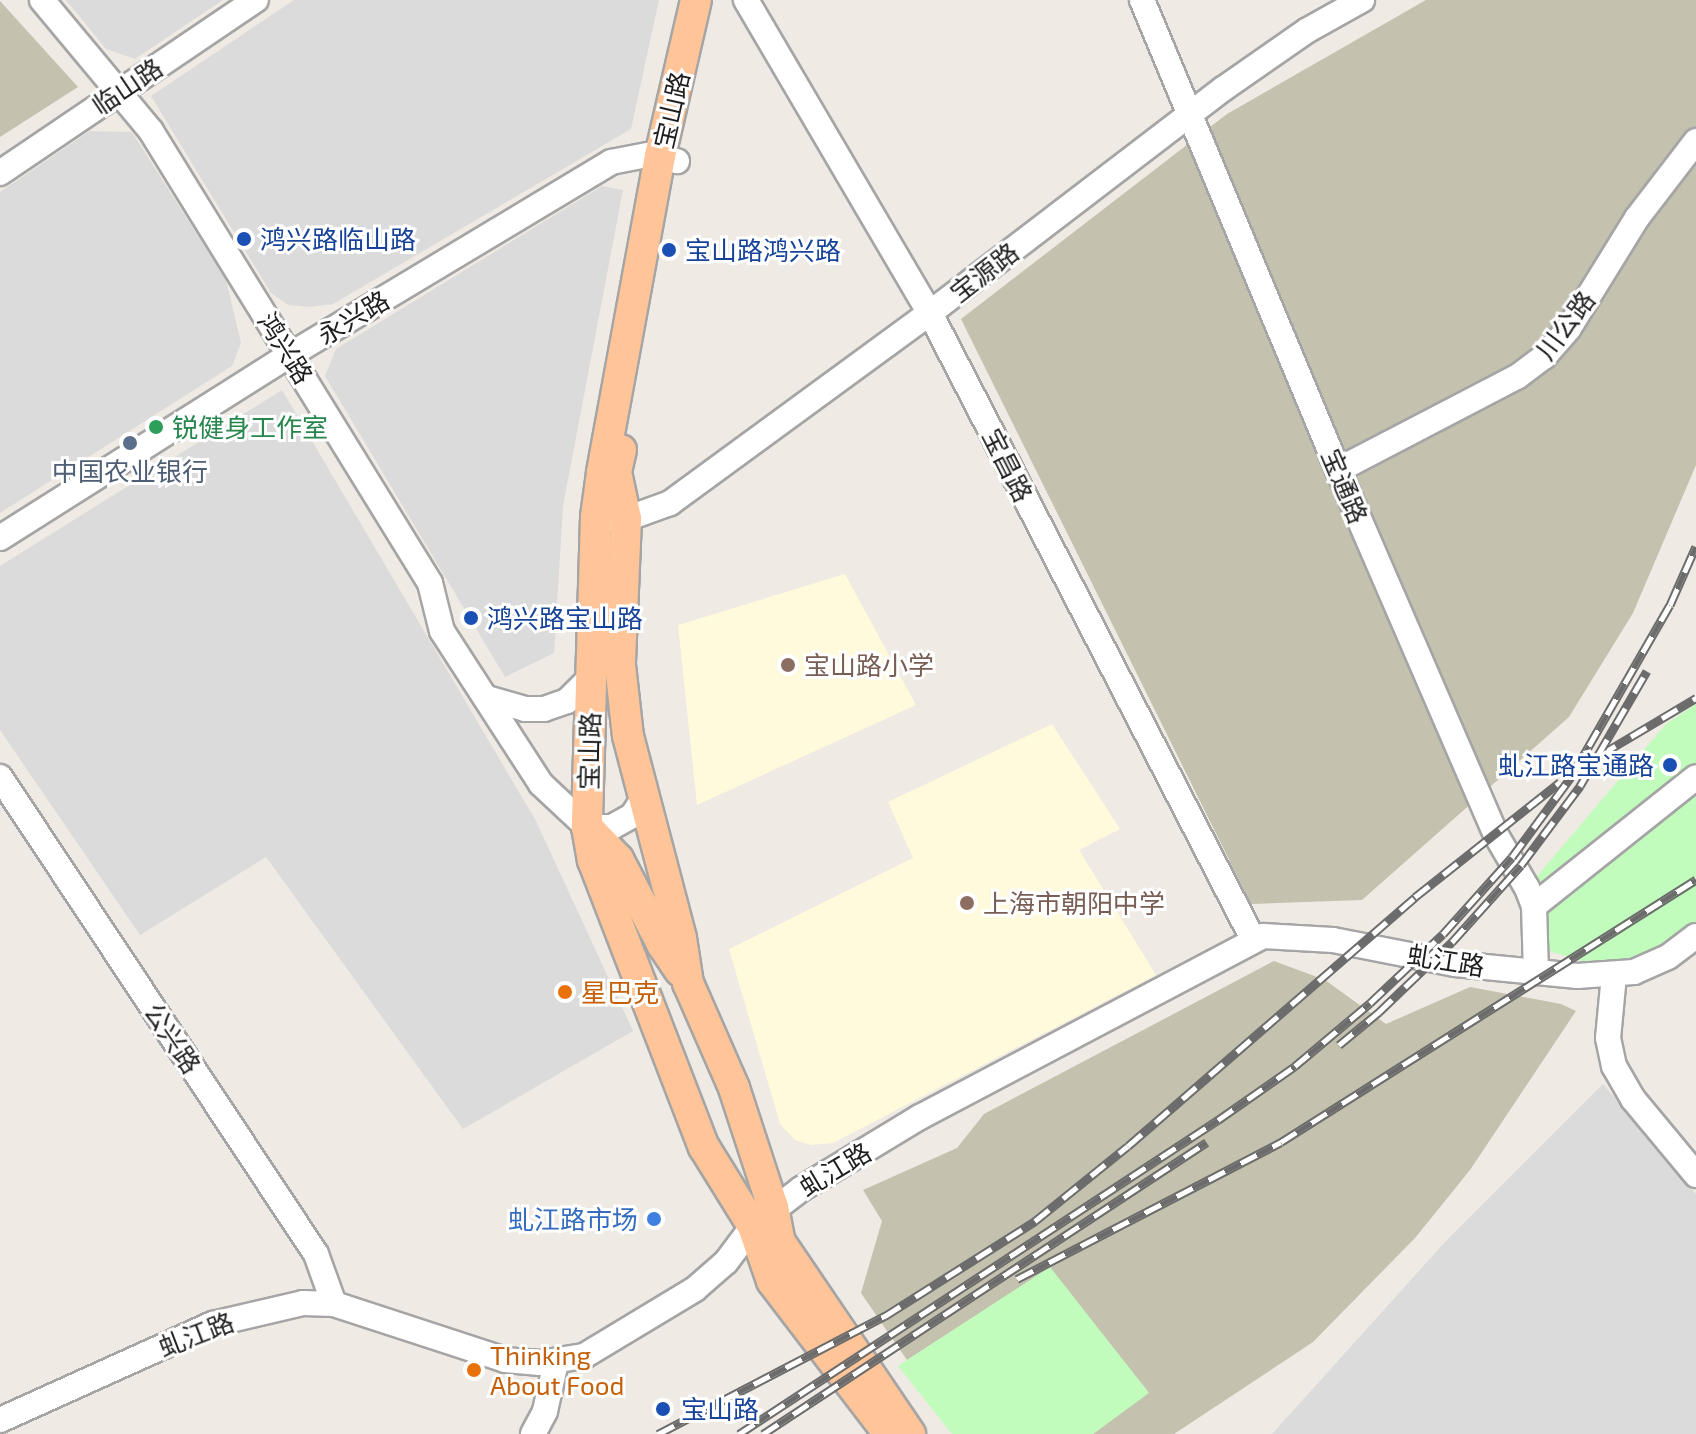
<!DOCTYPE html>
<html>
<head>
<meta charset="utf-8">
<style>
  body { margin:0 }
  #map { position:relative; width:1696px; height:1434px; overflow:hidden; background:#efeae3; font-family:"Exo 2","Noto Sans SC",sans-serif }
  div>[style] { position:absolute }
  .residential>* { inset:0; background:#dcdbdb }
  .education>* { inset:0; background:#fffadc }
  .construction>* { inset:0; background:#c4c1ae }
  .park>* { inset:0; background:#c1fcbd }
  .roads { filter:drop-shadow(2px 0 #a5a5a5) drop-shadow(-2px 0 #a5a5a5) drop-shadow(0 2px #a5a5a5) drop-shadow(0 -2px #a5a5a5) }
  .minor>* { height:24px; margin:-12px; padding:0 12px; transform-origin:12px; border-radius:12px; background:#fff }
  .major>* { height:30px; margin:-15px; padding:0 15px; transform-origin:15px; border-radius:15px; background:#ffc498 }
  .rail>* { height:9px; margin-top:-4.5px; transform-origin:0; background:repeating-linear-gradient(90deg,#fff 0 18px,#6c6c6c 0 36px); box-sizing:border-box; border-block:2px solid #6c6c6c }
  .dots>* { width:22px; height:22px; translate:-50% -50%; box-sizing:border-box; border:4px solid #fff; border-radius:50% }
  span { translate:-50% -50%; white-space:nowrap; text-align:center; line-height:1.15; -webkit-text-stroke:6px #fff; paint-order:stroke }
  .street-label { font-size:26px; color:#1e1e1e }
  .transit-label { font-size:26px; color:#164399 }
  .left { translate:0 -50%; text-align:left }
  .right { translate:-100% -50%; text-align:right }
  .leisure-label { font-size:26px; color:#27864d }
  .service-label { font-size:26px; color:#4e5e75 }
  .education-label { font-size:26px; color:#785e54 }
  .food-label { font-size:26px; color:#c56008 }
  .shop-label { font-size:26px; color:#366cbe }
</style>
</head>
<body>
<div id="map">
  <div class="residential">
    <i style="clip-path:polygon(66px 0,223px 0,135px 59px,106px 49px)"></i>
    <i style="clip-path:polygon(294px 0,659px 0,631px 129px,333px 304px,310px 307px,288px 305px,271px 293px,151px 96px)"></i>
    <i style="clip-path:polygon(90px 131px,132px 132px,226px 280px,241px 343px,232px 366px,0 513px,0 192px)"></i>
    <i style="clip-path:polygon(602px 186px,623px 190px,563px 506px,554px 653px,505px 677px,325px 376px,336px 349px)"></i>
    <i style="clip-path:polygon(282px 390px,536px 821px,633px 1031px,463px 1129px,266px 857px,140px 935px,0 730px,0 566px)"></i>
    <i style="clip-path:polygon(1603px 1084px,1696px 1194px,1696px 1434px,1272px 1434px,1445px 1242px)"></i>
  </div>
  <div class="education">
    <i style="clip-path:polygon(845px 574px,916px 705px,697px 805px,678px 625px)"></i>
    <i style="clip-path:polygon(1052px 724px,1120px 829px,1079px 850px,1156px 975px,833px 1143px,811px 1145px,795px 1140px,780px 1124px,729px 949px,913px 858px,888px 802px)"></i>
  </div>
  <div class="construction">
    <i style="clip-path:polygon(1426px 0,1696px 0,1696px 465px,1633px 613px,1569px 717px,1362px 900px,1251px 904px,961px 319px,1227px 114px)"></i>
    <i style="clip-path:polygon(0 1px,78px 87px,0 137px)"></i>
    <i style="clip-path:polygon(1274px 961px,1325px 980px,1386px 1024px,1470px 987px,1561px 1004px,1576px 1011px,1470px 1170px,1415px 1238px,1313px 1342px,1174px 1434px,1093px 1434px,1148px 1392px,1050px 1268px,907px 1360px,861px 1293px,882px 1221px,863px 1190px,957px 1148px,984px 1114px)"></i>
  </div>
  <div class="park">
    <i style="clip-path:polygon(1696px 704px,1696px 925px,1654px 956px,1605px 968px,1546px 950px,1527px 888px,1666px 724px)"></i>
    <i style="clip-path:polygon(1050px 1267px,1149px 1393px,1093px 1434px,952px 1434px,898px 1366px)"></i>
  </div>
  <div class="roads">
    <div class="minor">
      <i style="left:42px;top:0;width:170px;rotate:50.2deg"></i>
      <i style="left:151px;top:131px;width:531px;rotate:58.31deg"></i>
      <i style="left:430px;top:583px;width:49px;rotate:76deg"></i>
      <i style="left:442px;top:631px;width:182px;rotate:57.1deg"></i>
      <i style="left:541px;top:784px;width:63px;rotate:43.1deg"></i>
      <i style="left:587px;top:827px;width:25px"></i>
      <i style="left:612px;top:827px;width:23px;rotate:-29deg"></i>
      <i style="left:632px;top:816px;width:20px;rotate:-57deg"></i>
      <i style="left:746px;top:0;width:363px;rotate:59.6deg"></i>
      <i style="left:930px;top:313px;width:704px;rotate:62.71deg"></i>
      <i style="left:1142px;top:0;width:509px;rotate:67.36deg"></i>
      <i style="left:1338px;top:470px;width:398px;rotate:66.6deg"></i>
      <i style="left:1496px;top:835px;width:61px;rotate:59.7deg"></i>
      <i style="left:1527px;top:888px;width:19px;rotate:69deg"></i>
      <i style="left:1534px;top:906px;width:66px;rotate:88.3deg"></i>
      <i style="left:0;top:173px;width:309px;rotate:-34.1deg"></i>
      <i style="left:1338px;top:470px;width:202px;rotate:-27.5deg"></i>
      <i style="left:1517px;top:377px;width:34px;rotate:-37deg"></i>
      <i style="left:1544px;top:357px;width:38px;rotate:-49deg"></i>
      <i style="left:1569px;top:328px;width:129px;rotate:-58.3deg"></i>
      <i style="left:1637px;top:218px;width:97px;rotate:-52.5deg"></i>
      <i style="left:608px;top:518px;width:18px;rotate:3deg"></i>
      <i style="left:626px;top:519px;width:47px;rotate:-20deg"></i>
      <i style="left:670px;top:503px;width:322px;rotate:-36.2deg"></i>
      <i style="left:930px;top:313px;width:369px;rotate:-37.4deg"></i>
      <i style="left:1223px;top:89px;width:103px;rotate:-34.8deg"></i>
      <i style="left:1308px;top:30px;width:62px;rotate:-29.1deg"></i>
      <i style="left:0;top:538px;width:343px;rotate:-32.3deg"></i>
      <i style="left:290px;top:355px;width:375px;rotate:-31deg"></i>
      <i style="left:611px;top:162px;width:42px;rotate:-11deg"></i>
      <i style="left:652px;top:154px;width:26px;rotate:16deg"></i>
      <i style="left:487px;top:698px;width:40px;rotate:16deg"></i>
      <i style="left:525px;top:709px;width:19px"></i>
      <i style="left:544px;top:709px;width:24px;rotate:-19deg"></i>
      <i style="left:567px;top:701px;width:34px;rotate:-45deg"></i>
      <i style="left:0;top:777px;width:572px;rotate:56.48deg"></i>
      <i style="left:316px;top:1254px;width:53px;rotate:70.2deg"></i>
      <i style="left:1534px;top:906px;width:207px;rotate:-38.5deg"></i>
      <i style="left:1614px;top:975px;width:63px;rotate:95.4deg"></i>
      <i style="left:1608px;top:1038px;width:29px;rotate:78deg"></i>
      <i style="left:1614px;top:1066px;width:38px;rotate:60deg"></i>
      <i style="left:1633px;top:1099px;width:99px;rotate:50.3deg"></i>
      <i style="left:0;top:1420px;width:234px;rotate:-24.3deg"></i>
      <i style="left:213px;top:1324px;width:92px;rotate:-13.1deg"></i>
      <i style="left:303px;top:1303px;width:31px;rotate:2deg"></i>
      <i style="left:334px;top:1304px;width:180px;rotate:18.1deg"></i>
      <i style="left:505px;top:1360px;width:35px;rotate:5deg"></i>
      <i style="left:540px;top:1363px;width:45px;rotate:-9deg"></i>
      <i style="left:584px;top:1356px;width:130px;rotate:-31.1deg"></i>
      <i style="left:695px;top:1289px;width:41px;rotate:-41.1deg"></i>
      <i style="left:726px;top:1262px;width:45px;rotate:-53.1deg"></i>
      <i style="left:753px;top:1226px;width:61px;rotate:-37.6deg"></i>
      <i style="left:801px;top:1189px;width:139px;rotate:-31.2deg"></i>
      <i style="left:920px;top:1117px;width:388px;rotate:-27.8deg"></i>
      <i style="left:1263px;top:936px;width:70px;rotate:3.3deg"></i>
      <i style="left:1333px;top:940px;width:124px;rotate:11.1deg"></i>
      <i style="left:1455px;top:964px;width:123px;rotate:5.6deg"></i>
      <i style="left:1577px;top:976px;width:57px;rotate:-4deg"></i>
      <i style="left:1634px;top:972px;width:37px;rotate:-24deg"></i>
      <i style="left:1668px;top:957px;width:35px;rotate:-37deg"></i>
      <i style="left:533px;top:1434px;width:26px;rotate:-62deg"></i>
      <i style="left:545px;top:1411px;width:50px;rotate:-77.3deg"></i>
    </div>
    <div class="major">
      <i style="left:696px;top:0;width:160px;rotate:103deg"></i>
      <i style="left:660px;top:156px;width:322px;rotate:100.4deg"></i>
      <i style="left:602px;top:473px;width:44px;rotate:97.8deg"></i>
      <i style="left:596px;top:517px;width:310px;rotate:91.7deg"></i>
      <i style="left:587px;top:827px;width:34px;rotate:80deg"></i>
      <i style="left:593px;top:860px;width:308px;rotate:68.9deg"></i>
      <i style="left:704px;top:1147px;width:93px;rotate:58.2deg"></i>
      <i style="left:753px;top:1226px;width:58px;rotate:70.9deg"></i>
      <i style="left:772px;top:1281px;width:193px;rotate:52.6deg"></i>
      <i style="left:621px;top:450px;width:23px;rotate:103deg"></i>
      <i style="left:616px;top:472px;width:48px;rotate:78deg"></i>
      <i style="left:626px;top:519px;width:146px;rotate:92.4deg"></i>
      <i style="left:620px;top:665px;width:71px;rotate:83.6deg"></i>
      <i style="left:628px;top:736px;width:209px;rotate:75.3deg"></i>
      <i style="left:681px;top:938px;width:46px;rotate:81.2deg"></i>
      <i style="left:688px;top:983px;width:115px;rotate:66.3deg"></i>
      <i style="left:734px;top:1088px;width:125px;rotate:71.9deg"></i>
      <i style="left:773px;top:1207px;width:36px;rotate:79deg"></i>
      <i style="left:780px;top:1242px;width:232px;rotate:55.9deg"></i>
      <i style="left:587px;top:827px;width:45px;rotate:45.9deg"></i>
      <i style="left:618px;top:859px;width:96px;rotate:62.6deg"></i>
      <i style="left:662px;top:944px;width:32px;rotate:56deg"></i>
    </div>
  </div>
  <div class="rail">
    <i style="left:1600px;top:755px;width:112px;rotate:-30.7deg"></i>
    <i style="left:1339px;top:1045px;width:52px;rotate:-39.5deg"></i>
    <i style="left:1379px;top:1012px;width:101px;rotate:-43.8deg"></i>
    <i style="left:1452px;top:942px;width:103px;rotate:-48.1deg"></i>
    <i style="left:1521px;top:865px;width:99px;rotate:-53.2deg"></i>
    <i style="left:1580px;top:786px;width:133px;rotate:-59.8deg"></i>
    <i style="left:1017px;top:1279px;width:297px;rotate:-27.4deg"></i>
    <i style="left:1281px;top:1142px;width:491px;rotate:-32.3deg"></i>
    <i style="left:658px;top:1434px;width:256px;rotate:-27.5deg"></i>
    <i style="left:885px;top:1316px;width:178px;rotate:-32.3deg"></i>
    <i style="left:1035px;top:1221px;width:119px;rotate:-38.9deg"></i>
    <i style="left:1128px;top:1146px;width:380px;rotate:-40.9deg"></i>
    <i style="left:1415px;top:897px;width:185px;rotate:-38.4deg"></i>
    <i style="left:739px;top:1434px;width:573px;rotate:-33.25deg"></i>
    <i style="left:1218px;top:1120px;width:94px;rotate:-35deg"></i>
    <i style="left:1295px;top:1066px;width:98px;rotate:-40deg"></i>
    <i style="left:1370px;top:1003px;width:100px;rotate:-43.4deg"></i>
    <i style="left:1443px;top:934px;width:103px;rotate:-48.1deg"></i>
    <i style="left:1512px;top:857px;width:99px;rotate:-53.6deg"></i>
    <i style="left:1571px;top:777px;width:198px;rotate:-60.1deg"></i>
    <i style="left:1670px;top:605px;width:64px;rotate:-66.2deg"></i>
    <i style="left:763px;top:1434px;width:531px;rotate:-33.33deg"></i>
  </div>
  <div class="dots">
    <i style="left:244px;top:239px;background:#1a4fb4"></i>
    <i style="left:669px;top:250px;background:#1a4fb4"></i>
    <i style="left:156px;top:427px;background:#2e9e5b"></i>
    <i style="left:130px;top:443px;background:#5c6f8a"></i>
    <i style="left:471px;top:618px;background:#1a4fb4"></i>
    <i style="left:788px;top:665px;background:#8d6e63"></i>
    <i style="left:1670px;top:765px;background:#1a4fb4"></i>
    <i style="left:967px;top:903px;background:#8d6e63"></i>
    <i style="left:565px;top:992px;background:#e8710a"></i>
    <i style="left:654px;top:1219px;background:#3f7fe0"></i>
    <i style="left:474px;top:1370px;background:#e8710a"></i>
    <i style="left:663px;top:1409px;background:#1a4fb4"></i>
  </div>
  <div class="street-label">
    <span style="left:127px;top:86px;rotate:-34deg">临山路</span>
    <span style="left:671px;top:110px;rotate:-77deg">宝山路</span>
    <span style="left:984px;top:272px;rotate:-38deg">宝源路</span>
    <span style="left:353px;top:317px;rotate:-31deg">永兴路</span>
    <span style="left:1565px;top:325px;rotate:-53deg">川公路</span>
    <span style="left:286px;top:348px;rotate:58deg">鸿兴路</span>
    <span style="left:1008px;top:465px;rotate:63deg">宝昌路</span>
    <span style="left:1345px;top:486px;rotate:67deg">宝通路</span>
    <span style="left:589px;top:751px;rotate:-89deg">宝山路</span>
    <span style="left:1446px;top:960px;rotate:9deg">虬江路</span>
    <span style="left:173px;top:1038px;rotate:56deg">公兴路</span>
    <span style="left:835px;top:1169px;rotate:-31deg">虬江路</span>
    <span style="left:196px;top:1334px;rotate:-21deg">虬江路</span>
  </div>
  <div class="transit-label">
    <span class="left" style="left:260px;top:239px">鸿兴路临山路</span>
    <span class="left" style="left:685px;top:250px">宝山路鸿兴路</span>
    <span class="left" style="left:487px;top:618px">鸿兴路宝山路</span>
    <span class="right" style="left:1654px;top:765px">虬江路宝通路</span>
    <span class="left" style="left:681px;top:1409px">宝山路</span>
  </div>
  <div class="leisure-label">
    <span class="left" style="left:172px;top:427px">锐健身工作室</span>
  </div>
  <div class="service-label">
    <span style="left:130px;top:471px">中国农业银行</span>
  </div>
  <div class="education-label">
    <span class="left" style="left:804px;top:665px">宝山路小学</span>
    <span class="left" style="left:983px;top:903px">上海市朝阳中学</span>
  </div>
  <div class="food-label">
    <span class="left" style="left:581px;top:992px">星巴克</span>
    <span class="left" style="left:490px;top:1370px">Thinking<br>About Food</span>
  </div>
  <div class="shop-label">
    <span class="right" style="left:638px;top:1219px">虬江路市场</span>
  </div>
</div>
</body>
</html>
